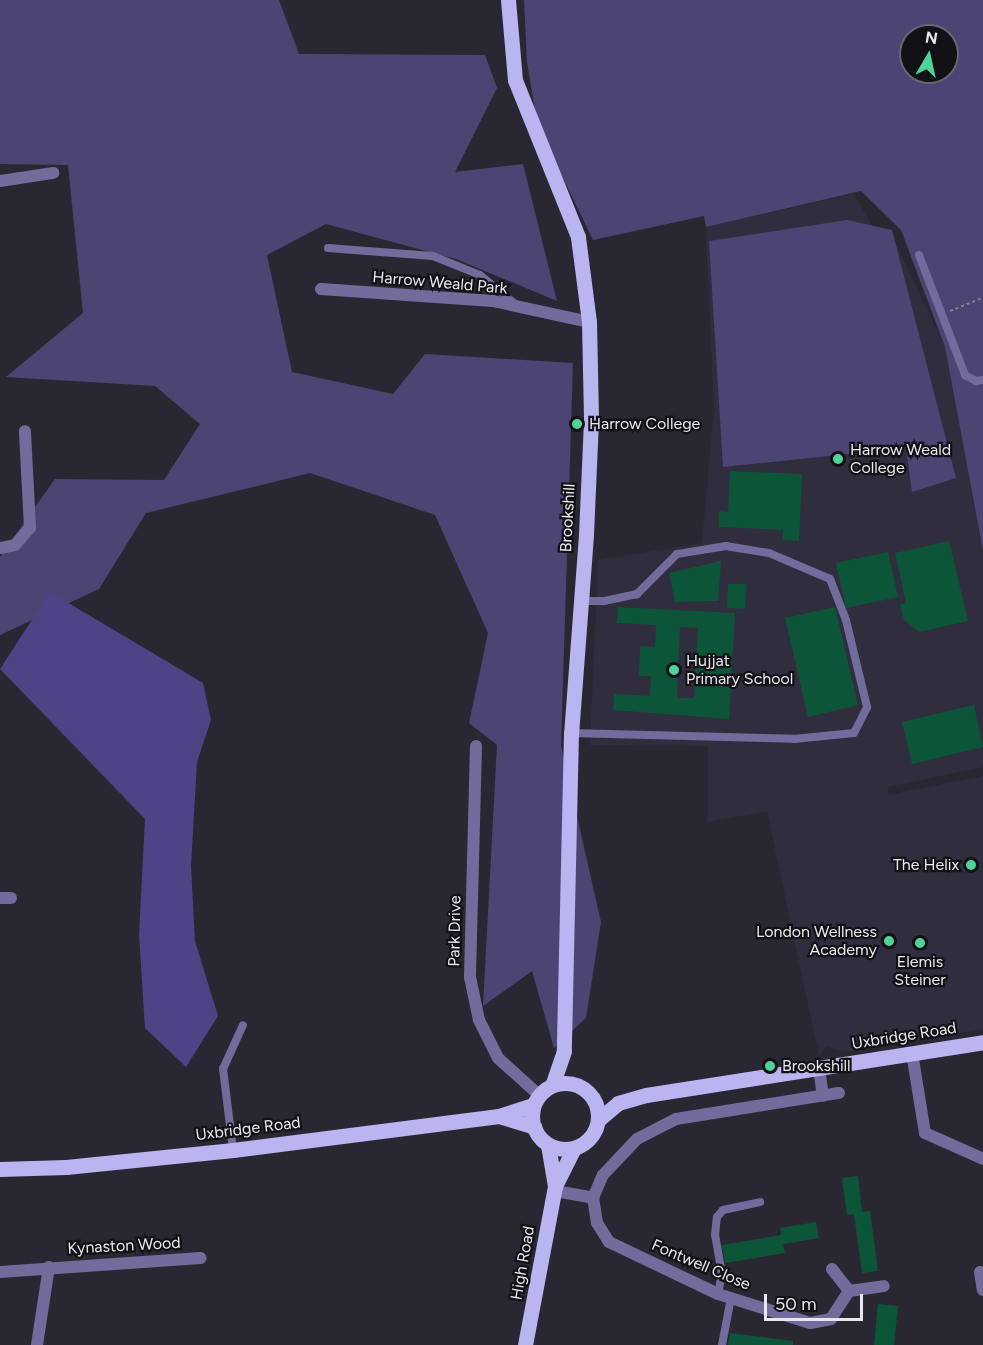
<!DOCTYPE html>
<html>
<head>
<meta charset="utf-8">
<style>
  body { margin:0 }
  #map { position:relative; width:983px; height:1345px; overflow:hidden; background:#292832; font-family:Figtree,sans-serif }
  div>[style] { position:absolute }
  .built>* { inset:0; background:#302e3e }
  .green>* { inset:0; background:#4b4573 }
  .water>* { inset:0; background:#4e4384 }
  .building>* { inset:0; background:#0c5538 }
  .path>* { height:2px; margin-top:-1px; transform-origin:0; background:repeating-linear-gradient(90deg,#7f7e87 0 3px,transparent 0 6px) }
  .service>* { height:8px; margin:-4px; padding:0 4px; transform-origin:4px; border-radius:4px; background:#716c9c }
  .minor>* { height:12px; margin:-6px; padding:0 6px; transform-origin:6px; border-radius:6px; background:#716c9c }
  .primary>* { height:15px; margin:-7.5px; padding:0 7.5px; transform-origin:7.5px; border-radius:7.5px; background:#bab4f0 }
  .primary>.ring { margin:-7.5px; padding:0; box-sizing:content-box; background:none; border:15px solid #bab4f0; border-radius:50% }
  .dots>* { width:16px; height:16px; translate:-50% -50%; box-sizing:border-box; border:3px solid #121116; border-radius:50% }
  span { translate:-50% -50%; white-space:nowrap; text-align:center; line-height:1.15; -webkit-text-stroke:4.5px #121116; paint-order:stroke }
  .street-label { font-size:16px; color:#e8e8ef }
  .poi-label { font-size:16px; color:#e8e8ef }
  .left { translate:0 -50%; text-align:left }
  .right { translate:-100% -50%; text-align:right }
  .north { position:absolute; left:899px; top:24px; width:60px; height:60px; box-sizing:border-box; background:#121116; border:2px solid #68676d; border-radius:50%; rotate:9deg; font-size:16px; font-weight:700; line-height:24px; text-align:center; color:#e8e8ef }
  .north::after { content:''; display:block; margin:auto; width:21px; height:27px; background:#4fd399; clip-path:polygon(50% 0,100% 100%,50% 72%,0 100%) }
  .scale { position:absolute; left:764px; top:1294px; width:99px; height:27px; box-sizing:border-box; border:3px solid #e8e8ef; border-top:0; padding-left:8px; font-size:18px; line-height:21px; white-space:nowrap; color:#e8e8ef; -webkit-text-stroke:4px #121116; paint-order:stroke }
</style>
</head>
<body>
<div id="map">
  <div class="built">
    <i style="clip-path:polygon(854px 194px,874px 229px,892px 235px,945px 347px,983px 553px,983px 767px,887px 787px,889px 795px,983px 776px,983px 1029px,844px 1052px,826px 1046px,819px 1056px,767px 811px,707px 822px,708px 746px,590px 745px,598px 560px,702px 543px,714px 408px,706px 227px)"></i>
  </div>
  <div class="green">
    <i style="clip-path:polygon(0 0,279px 0,299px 54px,485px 55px,497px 88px,455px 172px,523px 164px,557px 301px,456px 259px,326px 224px,267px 255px,292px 372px,393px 394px,425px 354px,573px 363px,561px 746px,601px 922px,586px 1018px,554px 1048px,532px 971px,483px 1006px,497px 745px,469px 723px,488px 633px,435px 515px,310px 473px,146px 513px,99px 589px,0 635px,0 557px,55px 479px,164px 480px,200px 424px,155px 386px,6px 377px,83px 313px,68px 165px,0 164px)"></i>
    <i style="clip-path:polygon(evenodd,524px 0,983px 0,983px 551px,945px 347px,901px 230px,861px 191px,706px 227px,704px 216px,593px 240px,545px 141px,535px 110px,527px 62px,524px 0,911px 36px,947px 36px,947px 72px,911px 72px,911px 36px)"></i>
    <i style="clip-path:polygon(847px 220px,892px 230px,956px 478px,912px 492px,906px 448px,723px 467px,709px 241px)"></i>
  </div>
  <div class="water">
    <i style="clip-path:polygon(50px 592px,203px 683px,211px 720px,197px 762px,191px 866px,195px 941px,218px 1016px,186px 1067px,145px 1028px,139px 935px,145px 819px,0 669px)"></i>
  </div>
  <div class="building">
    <i style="clip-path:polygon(730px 471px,802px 474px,799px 541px,783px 540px,783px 530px,719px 527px,719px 511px,728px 512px)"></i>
    <i style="clip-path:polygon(949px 541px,968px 621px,919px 632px,904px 620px,900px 604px,906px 603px,895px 553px)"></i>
    <i style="clip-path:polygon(888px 552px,898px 597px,846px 608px,836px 563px)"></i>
    <i style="clip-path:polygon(721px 561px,718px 601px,675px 602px,669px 573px)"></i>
    <i style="clip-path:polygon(728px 584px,746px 584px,745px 609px,727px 608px)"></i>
    <i style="clip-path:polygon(evenodd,618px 607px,735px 613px,729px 719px,613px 710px,614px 694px,650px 696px,651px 676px,639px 676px,640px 646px,655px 647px,656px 625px,617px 623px,618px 607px,680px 627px,698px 628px,694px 698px,677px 698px,680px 627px)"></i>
    <i style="clip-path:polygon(835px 607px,858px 705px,808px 717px,785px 618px)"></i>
    <i style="clip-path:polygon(974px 705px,983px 747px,912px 764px,902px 722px)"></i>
    <i style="clip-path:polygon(858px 1176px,862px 1212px,870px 1211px,878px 1271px,862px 1273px,854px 1214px,847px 1215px,842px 1178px)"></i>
    <i style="clip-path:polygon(816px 1222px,819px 1238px,783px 1244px,785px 1253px,725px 1263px,722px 1245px,781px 1235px,780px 1228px)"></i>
    <i style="clip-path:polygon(878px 1304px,898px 1306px,894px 1345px,874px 1345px)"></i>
    <i style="clip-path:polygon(730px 1333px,793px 1341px,793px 1345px,728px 1345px)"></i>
  </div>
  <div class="path">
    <i style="left:950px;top:311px;width:35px;rotate:-22deg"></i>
  </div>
  <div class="service">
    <i style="left:328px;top:248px;width:105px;rotate:4.4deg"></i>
    <i style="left:433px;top:256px;width:51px;rotate:22deg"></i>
    <i style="left:480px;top:275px;width:45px;rotate:39.6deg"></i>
    <i style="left:919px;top:255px;width:129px;rotate:69deg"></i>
    <i style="left:965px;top:375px;width:13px;rotate:29deg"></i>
    <i style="left:976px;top:381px;width:7px;rotate:-8deg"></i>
    <i style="left:571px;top:733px;width:223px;rotate:1.5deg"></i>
    <i style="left:794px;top:739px;width:60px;rotate:-5.7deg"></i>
    <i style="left:854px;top:733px;width:29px;rotate:-63deg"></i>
    <i style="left:867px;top:707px;width:89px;rotate:-103.6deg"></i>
    <i style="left:846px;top:620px;width:44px;rotate:-111.3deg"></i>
    <i style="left:830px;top:579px;width:66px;rotate:-156.9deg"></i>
    <i style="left:769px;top:553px;width:44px;rotate:-170.8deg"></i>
    <i style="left:726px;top:546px;width:50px;rotate:170.7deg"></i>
    <i style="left:677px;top:554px;width:57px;rotate:135deg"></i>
    <i style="left:637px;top:594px;width:34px;rotate:168deg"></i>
    <i style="left:604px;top:601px;width:23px;rotate:180deg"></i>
    <i style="left:233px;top:1150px;width:82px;rotate:-97deg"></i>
    <i style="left:223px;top:1069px;width:48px;rotate:-65.6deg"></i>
    <i style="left:718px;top:1294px;width:20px;rotate:-79deg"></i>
    <i style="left:722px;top:1274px;width:40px;rotate:-100deg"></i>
    <i style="left:715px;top:1235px;width:18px;rotate:-84deg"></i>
    <i style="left:717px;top:1217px;width:9px;rotate:-49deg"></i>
    <i style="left:723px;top:1210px;width:38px;rotate:-12deg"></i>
    <i style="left:722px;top:1345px;width:48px;rotate:-79.2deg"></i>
  </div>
  <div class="minor">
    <i style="left:0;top:181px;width:54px;rotate:-8.6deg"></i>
    <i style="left:321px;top:289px;width:172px;rotate:4deg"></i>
    <i style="left:493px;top:301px;width:98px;rotate:12.3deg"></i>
    <i style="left:0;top:548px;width:15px;rotate:-11deg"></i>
    <i style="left:15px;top:545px;width:23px;rotate:-49deg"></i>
    <i style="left:30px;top:528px;width:97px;rotate:-93deg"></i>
    <i style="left:476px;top:746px;width:231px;rotate:91.5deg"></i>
    <i style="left:470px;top:977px;width:44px;rotate:78.2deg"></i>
    <i style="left:479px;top:1020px;width:42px;rotate:63.4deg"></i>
    <i style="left:498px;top:1058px;width:55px;rotate:42.1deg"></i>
    <i style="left:0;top:898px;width:11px"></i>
    <i style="left:912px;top:1053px;width:81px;rotate:80.8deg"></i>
    <i style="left:925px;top:1133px;width:64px;rotate:24.1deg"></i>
    <i style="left:819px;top:1068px;width:28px;rotate:82deg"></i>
    <i style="left:555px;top:1191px;width:39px;rotate:10deg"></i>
    <i style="left:832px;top:1269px;width:28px;rotate:52deg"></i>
    <i style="left:849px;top:1291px;width:33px;rotate:123deg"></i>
    <i style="left:831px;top:1319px;width:21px;rotate:169deg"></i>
    <i style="left:810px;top:1323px;width:96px;rotate:-162.5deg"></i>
    <i style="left:718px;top:1294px;width:121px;rotate:-154.5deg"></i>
    <i style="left:609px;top:1242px;width:22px;rotate:-122deg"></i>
    <i style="left:597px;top:1223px;width:25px;rotate:-99deg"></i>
    <i style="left:593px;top:1198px;width:25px;rotate:-67deg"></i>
    <i style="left:603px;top:1175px;width:50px;rotate:-46.6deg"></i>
    <i style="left:637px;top:1139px;width:44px;rotate:-27.1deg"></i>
    <i style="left:676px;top:1119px;width:165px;rotate:-9.1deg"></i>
    <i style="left:0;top:1272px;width:201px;rotate:-4deg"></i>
    <i style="left:980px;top:1272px;width:18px;rotate:81deg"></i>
    <i style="left:849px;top:1291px;width:35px;rotate:-8deg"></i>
    <i style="left:37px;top:1345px;width:79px;rotate:-81.3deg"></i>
  </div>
  <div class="primary">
    <i style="left:508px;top:0;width:80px;rotate:85deg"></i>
    <i style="left:515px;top:80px;width:169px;rotate:68.1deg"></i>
    <i style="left:578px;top:237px;width:86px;rotate:82.6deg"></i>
    <i style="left:589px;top:322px;width:98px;rotate:88.8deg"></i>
    <i style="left:591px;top:420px;width:115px;rotate:92.5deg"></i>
    <i style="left:586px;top:535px;width:199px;rotate:94.3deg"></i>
    <i style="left:571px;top:733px;width:318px;rotate:91.3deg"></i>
    <i style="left:564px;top:1051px;width:36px;rotate:109deg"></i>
    <i class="ring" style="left:532px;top:1083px;width:51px;height:51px"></i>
    <i style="left:499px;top:1116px;width:37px;rotate:17deg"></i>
    <i style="left:598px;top:1120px;width:26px;rotate:-40deg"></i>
    <i style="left:618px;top:1103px;width:29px;rotate:-16deg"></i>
    <i style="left:646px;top:1095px;width:341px;rotate:-8.9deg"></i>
    <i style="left:548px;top:1145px;width:42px;rotate:80.3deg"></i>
    <i style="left:0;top:1169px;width:66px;rotate:-1.7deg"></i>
    <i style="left:66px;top:1167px;width:168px;rotate:-5.8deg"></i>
    <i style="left:233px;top:1150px;width:268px;rotate:-7.3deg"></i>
    <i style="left:499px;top:1116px;width:36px;rotate:-18deg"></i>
    <i style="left:525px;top:1345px;width:162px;rotate:-79.3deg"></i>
    <i style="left:555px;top:1186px;width:42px;rotate:-63.4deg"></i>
  </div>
  <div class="dots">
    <i style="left:577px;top:424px;background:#4fd399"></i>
    <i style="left:838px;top:459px;background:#4fd399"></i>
    <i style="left:674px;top:670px;background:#4fd399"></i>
    <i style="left:971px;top:865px;background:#4fd399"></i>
    <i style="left:889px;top:941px;background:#4fd399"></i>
    <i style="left:920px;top:943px;background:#4fd399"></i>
    <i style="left:770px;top:1066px;background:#4fd399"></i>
  </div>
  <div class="street-label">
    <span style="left:440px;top:283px;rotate:5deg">Harrow Weald Park</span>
    <span style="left:568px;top:518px;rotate:-87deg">Brookshill</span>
    <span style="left:455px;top:931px;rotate:-89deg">Park Drive</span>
    <span style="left:904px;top:1036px;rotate:-9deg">Uxbridge Road</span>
    <span style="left:248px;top:1129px;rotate:-7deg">Uxbridge Road</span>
    <span style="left:124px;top:1246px;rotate:-3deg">Kynaston Wood</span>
    <span style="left:523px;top:1263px;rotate:-80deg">High Road</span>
    <span style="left:701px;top:1265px;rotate:23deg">Fontwell Close</span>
  </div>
  <div class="poi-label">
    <span class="left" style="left:589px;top:424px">Harrow College</span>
    <span class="left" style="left:850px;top:459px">Harrow Weald<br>College</span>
    <span class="left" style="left:686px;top:670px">Hujjat<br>Primary School</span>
    <span class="right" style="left:959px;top:865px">The Helix</span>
    <span class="right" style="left:877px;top:941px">London Wellness<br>Academy</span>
    <span style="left:920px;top:971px">Elemis<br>Steiner</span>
    <span class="left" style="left:782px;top:1066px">Brookshill</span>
  </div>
  <div class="north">N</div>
  <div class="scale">50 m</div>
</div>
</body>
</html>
